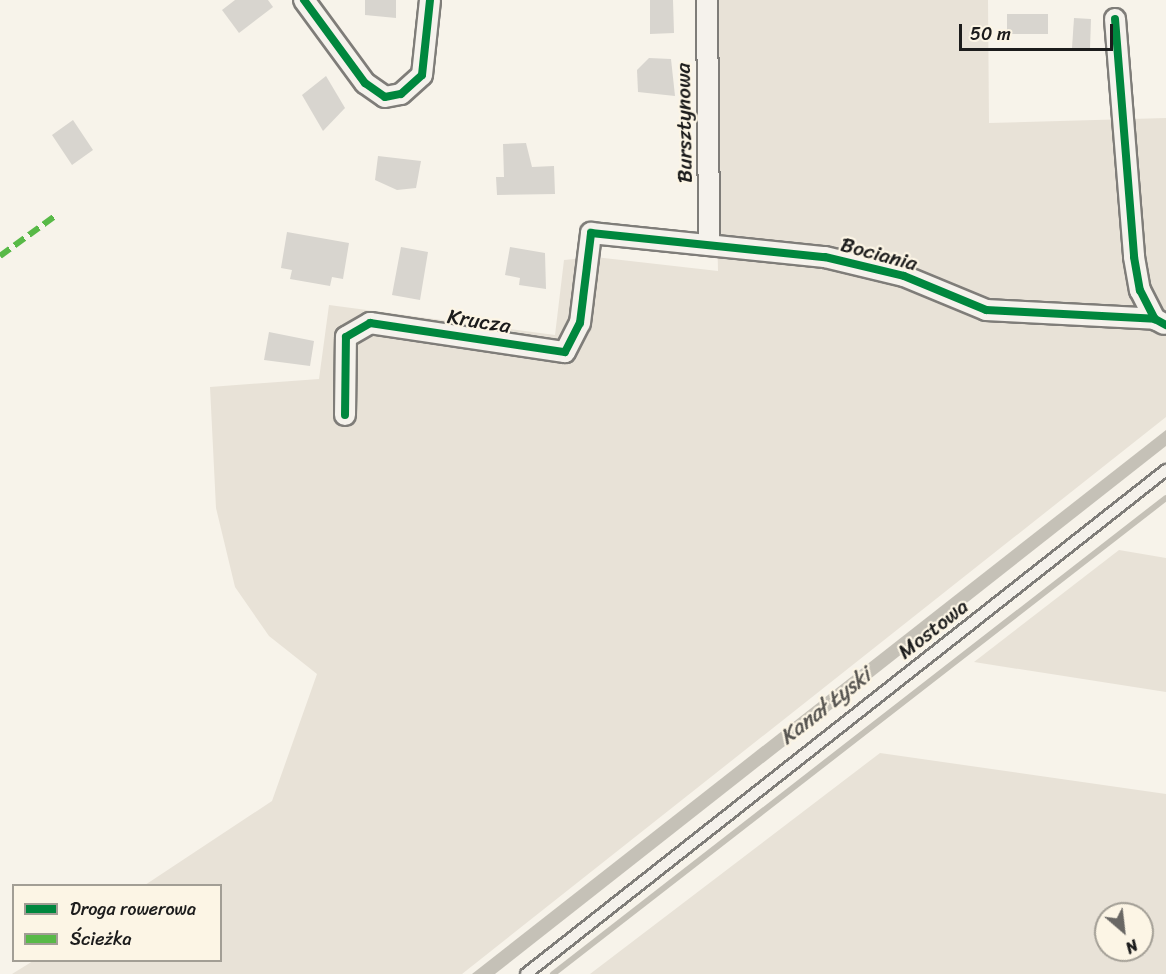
<!DOCTYPE html>
<html>
<head>
<meta charset="utf-8">
<style>
  body { margin:0 }
  #map { position:relative; width:1166px; height:974px; overflow:hidden; background:#f7f3ea; font-family:Sriracha,sans-serif }
  div>[style] { position:absolute }
  .green>* { inset:0; background:#e8e2d7 }
  .water>* { inset:0; background:#c5c1b7 }
  .stream>* { height:6px; margin:-3px; padding:0 3px; transform-origin:3px; border-radius:3px; background:#c5c1b7 }
  .building>* { inset:0; background:#d8d5cf }
  .roads { filter:drop-shadow(2px 0 #7f7d79) drop-shadow(-2px 0 #7f7d79) drop-shadow(0 2px #7f7d79) drop-shadow(0 -2px #7f7d79) }
  .service>* { height:10px; margin:-5px; padding:0 5px; transform-origin:5px; border-radius:5px; background:#f5f2ec }
  .minor>* { height:20px; margin:-10px; padding:0 10px; transform-origin:10px; border-radius:10px; background:#f5f2ec }
  .quiet>* { height:6px; margin-top:-3px; transform-origin:0; background:repeating-linear-gradient(90deg,#58b947 0 12px,transparent 0 18px) }
  .cycleway>* { height:8px; margin:-4px; padding:0 4px; transform-origin:4px; border-radius:4px; background:#00873e }
  span { translate:-50% -50%; white-space:nowrap; text-align:center; line-height:1.15; -webkit-text-stroke:4.5px #fcf5e5; paint-order:stroke }
  .street-label { font-size:21px; color:#1c1c1c }
  .water-label { font-size:22px; color:#575551; font-style:italic }
  .legend { position:absolute; left:12px; top:884px; width:210px; height:78px; box-sizing:border-box; background:#fcf5e5; border:2px solid #a29e95; margin:0; padding:8px 10px; list-style:none; font-size:18px; color:#1c1c1c }
  .legend li { display:flex; align-items:center; gap:12px; height:30px }
  .legend b { width:30px; border:2px solid #a29e95 }
  .north { position:absolute; left:1094px; top:902px; width:60px; height:60px; box-sizing:border-box; background:#fcf5e5; border:2px solid #a29e95; border-radius:50%; rotate:152deg; font-size:16px; font-weight:700; line-height:24px; text-align:center; color:#1c1c1c }
  .north::after { content:''; display:block; margin:auto; width:21px; height:27px; background:#696764; clip-path:polygon(50% 0,100% 100%,50% 72%,0 100%) }
  .scale { position:absolute; left:959px; top:24px; width:154px; height:27px; box-sizing:border-box; border:3px solid #1c1c1c; border-top:0; padding-left:8px; font-size:18px; line-height:21px; white-space:nowrap; color:#1c1c1c; -webkit-text-stroke:4px #fcf5e5; paint-order:stroke }
</style>
</head>
<body>
<div id="map">
  <div class="green">
    <i style="clip-path:polygon(712px 0,988px 0,989px 123px,1166px 118px,1166px 417px,462px 974px,12px 974px,33px 961px,220px 960px,220px 886px,145px 885px,272px 801px,317px 674px,269px 636px,235px 587px,216px 508px,210px 387px,319px 379px,329px 305px,555px 335px,564px 260px,595px 257px,718px 271px)"></i>
    <i style="clip-path:polygon(1119px 550px,1166px 558px,1166px 692px,974px 662px)"></i>
    <i style="clip-path:polygon(evenodd,880px 753px,1166px 794px,1166px 974px,590px 974px,880px 753px,1106px 914px,1142px 914px,1142px 950px,1106px 950px,1106px 914px)"></i>
  </div>
  <div class="water">
    <i style="clip-path:polygon(1166px 430px,1166px 446px,495px 974px,472px 974px)"></i>
  </div>
  <div class="stream">
    <i style="left:553px;top:974px;width:776px;rotate:-37.83deg"></i>
  </div>
  <div class="building">
    <i style="clip-path:polygon(235px 0,268px 0,273px 7px,239px 33px,222px 10px)"></i>
    <i style="clip-path:polygon(365px 0,396px 0,396px 18px,365px 15px)"></i>
    <i style="clip-path:polygon(650px 0,673px 0,674px 33px,650px 34px)"></i>
    <i style="clip-path:polygon(1007px 14px,1048px 14px,1048px 34px,1007px 34px)"></i>
    <i style="clip-path:polygon(1074px 18px,1091px 19px,1090px 49px,1072px 48px)"></i>
    <i style="clip-path:polygon(649px 58px,671px 59px,675px 96px,638px 92px,637px 70px)"></i>
    <i style="clip-path:polygon(326px 76px,345px 108px,323px 131px,302px 95px)"></i>
    <i style="clip-path:polygon(73px 120px,93px 150px,72px 165px,52px 135px)"></i>
    <i style="clip-path:polygon(526px 143px,532px 167px,554px 166px,555px 194px,497px 195px,496px 177px,504px 177px,503px 144px)"></i>
    <i style="clip-path:polygon(378px 156px,421px 161px,416px 188px,397px 190px,375px 180px)"></i>
    <i style="clip-path:polygon(287px 232px,349px 243px,343px 279px,332px 277px,330px 286px,290px 279px,292px 270px,281px 268px)"></i>
    <i style="clip-path:polygon(401px 247px,428px 252px,420px 300px,392px 295px)"></i>
    <i style="clip-path:polygon(510px 247px,545px 253px,546px 289px,519px 285px,520px 278px,505px 275px)"></i>
    <i style="clip-path:polygon(269px 332px,314px 341px,310px 366px,264px 360px)"></i>
  </div>
  <div class="roads">
    <div class="service">
      <i style="left:526px;top:974px;width:815px;rotate:-38.22deg"></i>
    </div>
    <div class="minor">
      <i style="left:304px;top:0;width:103px;rotate:53.7deg"></i>
      <i style="left:365px;top:83px;width:24px;rotate:35deg"></i>
      <i style="left:385px;top:97px;width:16px;rotate:-11deg"></i>
      <i style="left:401px;top:94px;width:28px;rotate:-42deg"></i>
      <i style="left:422px;top:75px;width:75px;rotate:-83.9deg"></i>
      <i style="left:707px;top:0;width:245px;rotate:89.5deg"></i>
      <i style="left:1115px;top:19px;width:239px;rotate:85.4deg"></i>
      <i style="left:1134px;top:257px;width:34px;rotate:80deg"></i>
      <i style="left:1140px;top:290px;width:33px;rotate:63deg"></i>
      <i style="left:1155px;top:319px;width:10px;rotate:29deg"></i>
      <i style="left:345px;top:415px;width:78px;rotate:-89.3deg"></i>
      <i style="left:346px;top:337px;width:28px;rotate:-30deg"></i>
      <i style="left:370px;top:323px;width:197px;rotate:8.5deg"></i>
      <i style="left:565px;top:352px;width:33px;rotate:-63deg"></i>
      <i style="left:580px;top:323px;width:91px;rotate:-83deg"></i>
      <i style="left:591px;top:233px;width:235px;rotate:5.9deg"></i>
      <i style="left:825px;top:257px;width:81px;rotate:13.5deg"></i>
      <i style="left:904px;top:276px;width:89px;rotate:22.5deg"></i>
      <i style="left:986px;top:310px;width:169px;rotate:3deg"></i>
    </div>
  </div>
  <div class="quiet">
    <i style="left:0;top:256px;width:68px;rotate:-36deg"></i>
  </div>
  <div class="cycleway">
    <i style="left:304px;top:0;width:103px;rotate:53.7deg"></i>
    <i style="left:365px;top:83px;width:24px;rotate:35deg"></i>
    <i style="left:385px;top:97px;width:16px;rotate:-11deg"></i>
    <i style="left:401px;top:94px;width:28px;rotate:-42deg"></i>
    <i style="left:422px;top:75px;width:75px;rotate:-83.9deg"></i>
    <i style="left:1115px;top:19px;width:239px;rotate:85.4deg"></i>
    <i style="left:1134px;top:257px;width:34px;rotate:80deg"></i>
    <i style="left:1140px;top:290px;width:33px;rotate:63deg"></i>
    <i style="left:1155px;top:319px;width:13px;rotate:29deg"></i>
    <i style="left:345px;top:415px;width:78px;rotate:-89.3deg"></i>
    <i style="left:346px;top:337px;width:28px;rotate:-30deg"></i>
    <i style="left:370px;top:323px;width:197px;rotate:8.5deg"></i>
    <i style="left:565px;top:352px;width:33px;rotate:-63deg"></i>
    <i style="left:580px;top:323px;width:91px;rotate:-83deg"></i>
    <i style="left:591px;top:233px;width:235px;rotate:5.9deg"></i>
    <i style="left:825px;top:257px;width:81px;rotate:13.5deg"></i>
    <i style="left:904px;top:276px;width:89px;rotate:22.5deg"></i>
    <i style="left:986px;top:310px;width:169px;rotate:3deg"></i>
  </div>
  <div class="street-label">
    <span style="left:684px;top:123px;rotate:-91deg">Bursztynowa</span>
    <span style="left:879px;top:254px;rotate:15deg">Bociania</span>
    <span style="left:479px;top:321px;rotate:9deg">Krucza</span>
    <span style="left:933px;top:629px;rotate:-38deg">Mostowa</span>
  </div>
  <div class="water-label">
    <span style="left:825px;top:706px;rotate:-38deg">Kanał Łyski</span>
  </div>
  <ul class="legend">
  <li><b style="height:8px;background:#00873e"></b>Droga rowerowa</li>
  <li><b style="height:8px;background:#58b947"></b>Ścieżka</li>
  </ul>
  <div class="north">N</div>
  <div class="scale">50 m</div>
</div>
</body>
</html>
